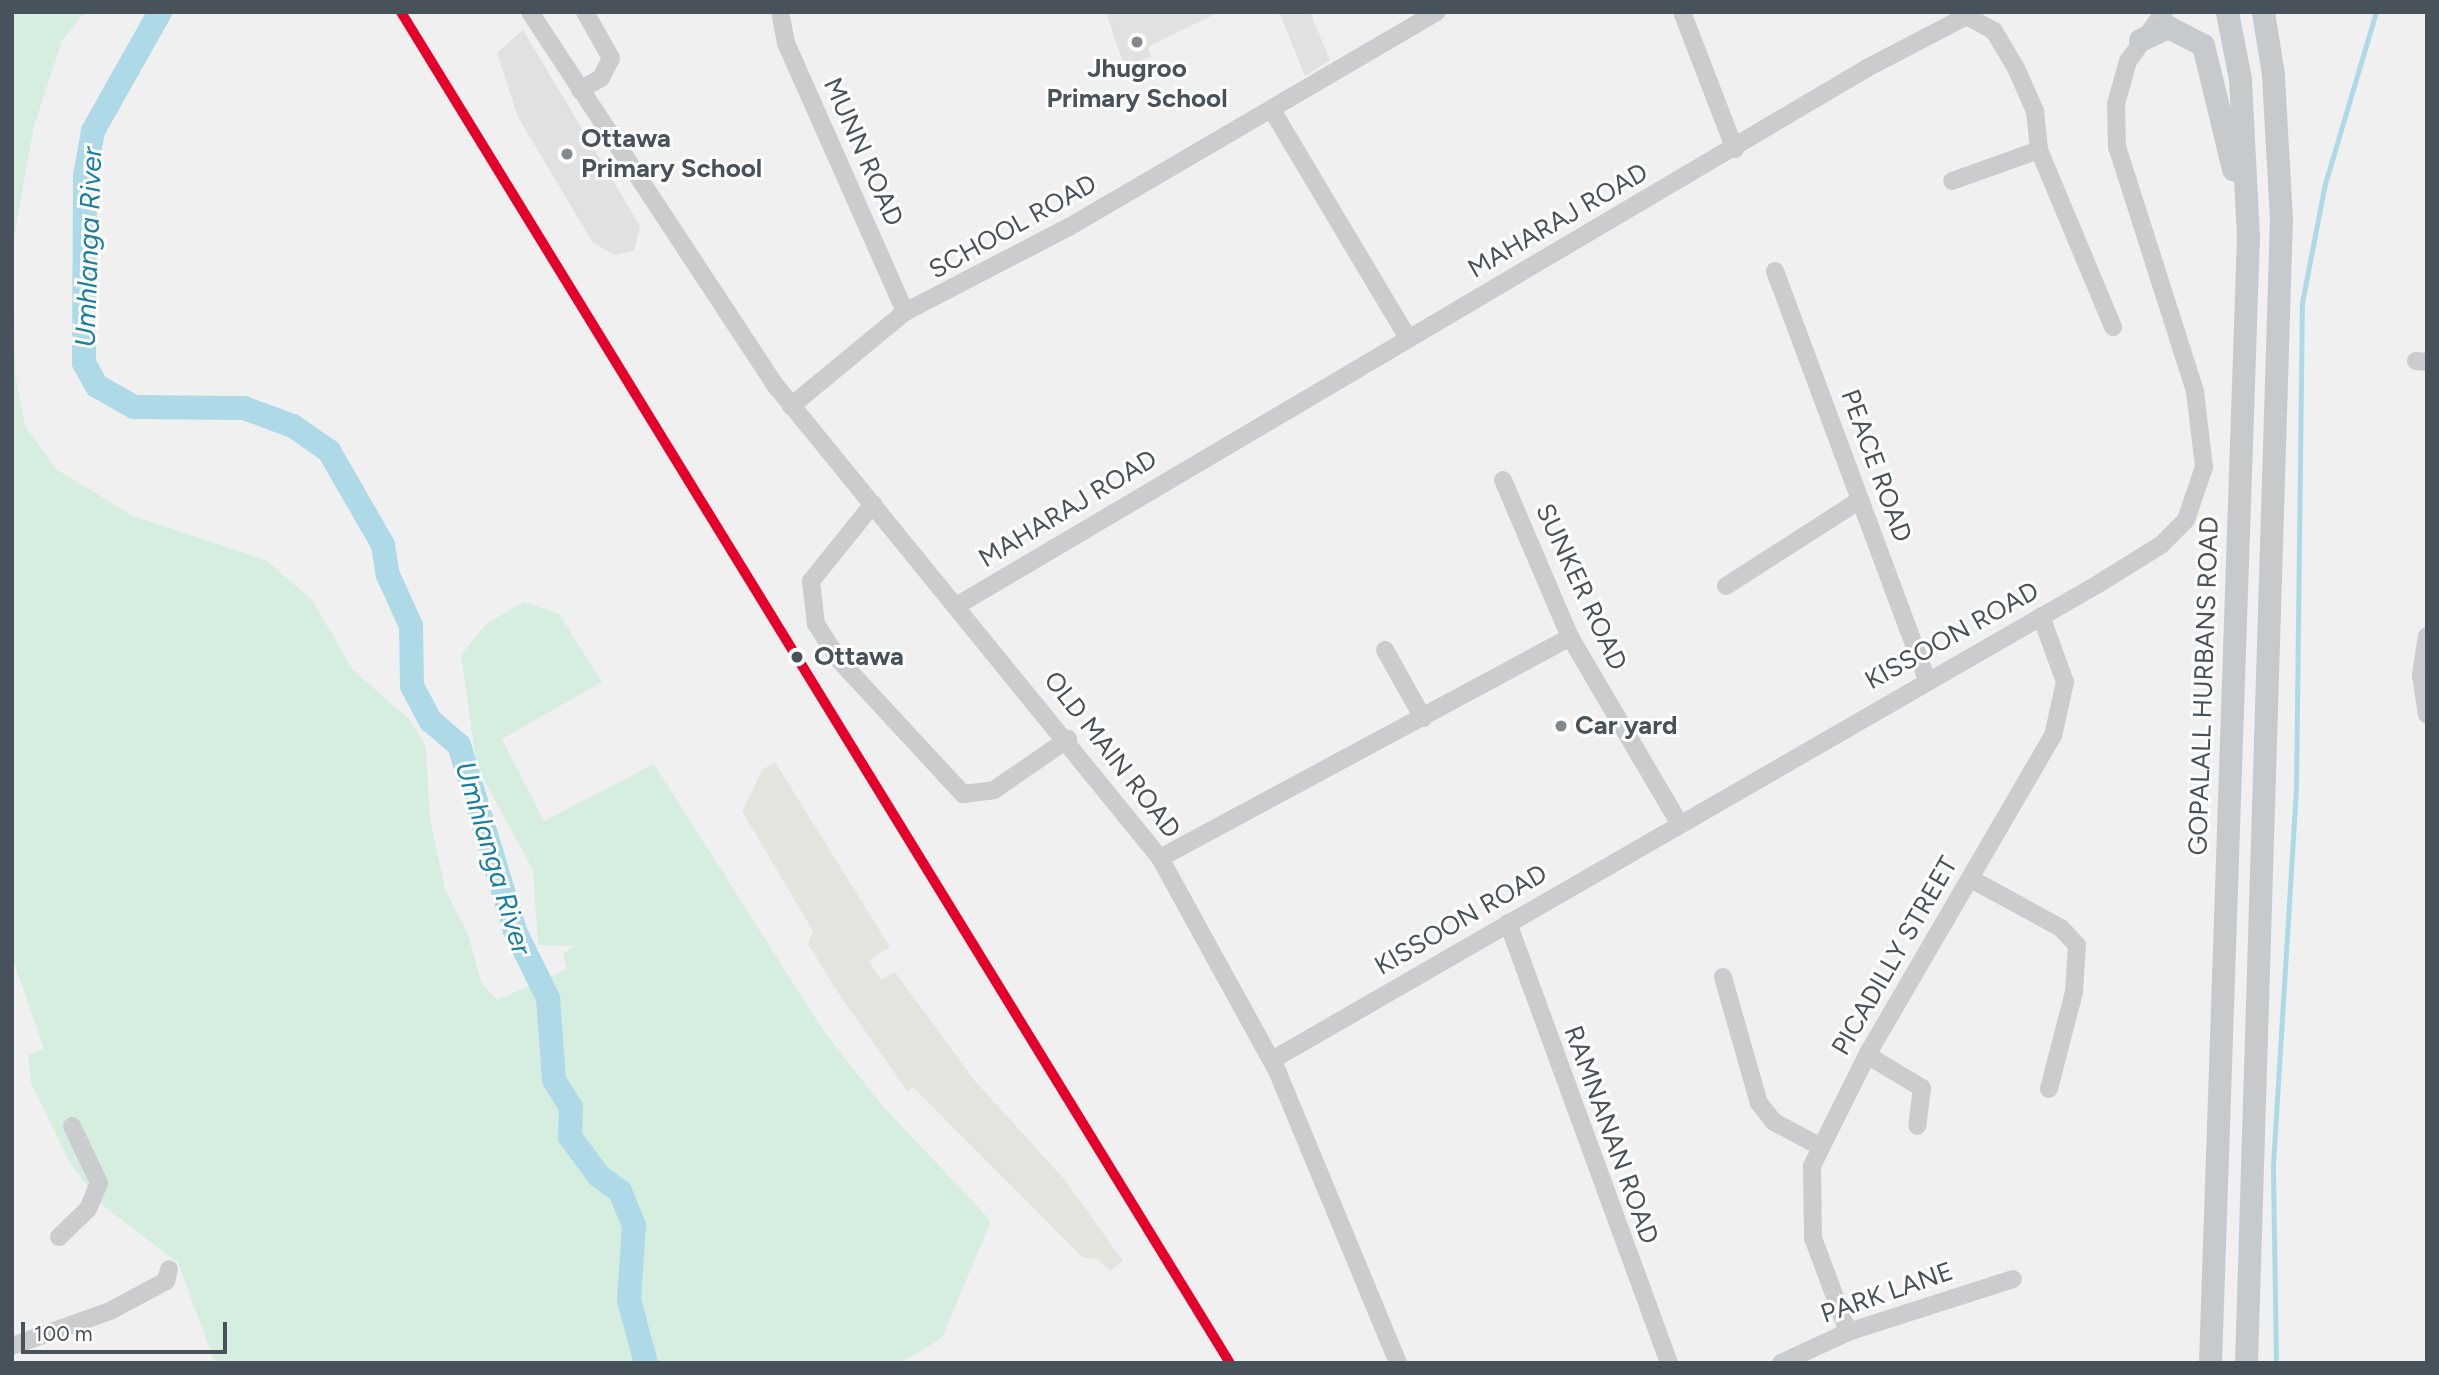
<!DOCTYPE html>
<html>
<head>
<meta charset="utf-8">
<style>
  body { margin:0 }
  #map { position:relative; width:2439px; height:1375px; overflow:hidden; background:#f0f0f0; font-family:Figtree,sans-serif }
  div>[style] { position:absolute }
  .commercial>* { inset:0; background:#e5e3de }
  .education>* { inset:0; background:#e2e1e1 }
  .green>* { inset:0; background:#d6eee0 }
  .stream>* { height:4.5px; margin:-2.25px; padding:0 2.25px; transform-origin:2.25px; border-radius:2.25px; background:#aedae8 }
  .river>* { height:24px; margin:-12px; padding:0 12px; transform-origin:12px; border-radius:12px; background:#aedae8 }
  .minor>* { height:18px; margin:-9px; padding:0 9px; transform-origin:9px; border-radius:9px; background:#caccce }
  .major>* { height:23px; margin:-11.5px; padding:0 11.5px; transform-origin:11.5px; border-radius:11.5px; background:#c7cacc }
  .rail>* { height:7px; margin-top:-3.5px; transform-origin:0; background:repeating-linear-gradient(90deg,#fff 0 13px,#c5c6c8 0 26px); box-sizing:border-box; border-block:2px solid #c5c6c8 }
  .rail-1>* { height:10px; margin:-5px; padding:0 5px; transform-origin:5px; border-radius:5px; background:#e4002b }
  .dots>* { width:19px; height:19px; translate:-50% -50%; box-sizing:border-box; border:4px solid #fff; border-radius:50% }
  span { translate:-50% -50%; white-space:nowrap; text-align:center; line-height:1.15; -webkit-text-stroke:6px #fff; paint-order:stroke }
  .poi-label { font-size:26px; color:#48525b; font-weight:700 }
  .left { translate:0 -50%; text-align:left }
  .street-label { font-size:26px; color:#48525b }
  .stop-label { font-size:26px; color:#48525b; font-weight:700 }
  .water-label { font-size:28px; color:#177f9f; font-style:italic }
  .frame { position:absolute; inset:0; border:14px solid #48525b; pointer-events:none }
  .scale { position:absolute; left:21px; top:1322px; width:206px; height:32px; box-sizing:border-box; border:4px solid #48525b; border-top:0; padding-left:9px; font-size:21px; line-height:24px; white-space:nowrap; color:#48525b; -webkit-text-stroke:5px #fff; paint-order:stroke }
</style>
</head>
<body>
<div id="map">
  <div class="commercial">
    <i style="clip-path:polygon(775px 762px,890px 947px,869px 961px,881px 980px,895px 972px,974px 1080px,1065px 1180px,1123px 1261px,1110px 1271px,1099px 1260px,1082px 1257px,913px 1087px,908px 1092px,837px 991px,808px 944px,813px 931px,742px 811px,762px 770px)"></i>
  </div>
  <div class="education">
    <i style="clip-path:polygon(1106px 12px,1219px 12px,1148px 47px,1151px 57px,1124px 66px)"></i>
    <i style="clip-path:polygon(1279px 12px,1310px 12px,1330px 60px,1305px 76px)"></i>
    <i style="clip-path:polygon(523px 30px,640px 226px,634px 251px,614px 255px,593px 243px,518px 117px,497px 53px)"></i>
  </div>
  <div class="green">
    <i style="clip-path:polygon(12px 12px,85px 12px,62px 41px,34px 126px,13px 243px,15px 373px,25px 426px,56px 469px,133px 516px,266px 560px,312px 600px,353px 670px,410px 720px,426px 747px,430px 819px,445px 889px,468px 934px,481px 982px,497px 1000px,567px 969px,563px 953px,576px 946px,538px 945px,533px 870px,477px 767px,461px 655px,487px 623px,524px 602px,559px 614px,602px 682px,502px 739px,544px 821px,654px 764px,823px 1030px,880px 1103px,991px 1221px,942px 1338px,901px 1363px,215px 1363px,178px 1263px,100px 1203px,70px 1163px,31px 1083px,28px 1054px,44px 1049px,12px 957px)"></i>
  </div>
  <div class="stream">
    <i style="left:2276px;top:1363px;width:198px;rotate:-90.9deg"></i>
    <i style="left:2273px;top:1165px;width:377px;rotate:-86.5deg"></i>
    <i style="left:2296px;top:789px;width:486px;rotate:-89.3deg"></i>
    <i style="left:2302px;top:303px;width:121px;rotate:-79.1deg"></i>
    <i style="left:2325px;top:184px;width:179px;rotate:-73.5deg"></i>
  </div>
  <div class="river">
    <i style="left:160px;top:12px;width:137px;rotate:119.4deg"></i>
    <i style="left:93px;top:131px;width:46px;rotate:100.1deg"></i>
    <i style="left:85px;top:176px;width:187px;rotate:90.3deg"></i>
    <i style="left:84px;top:363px;width:26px;rotate:61deg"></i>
    <i style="left:97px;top:386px;width:43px;rotate:29.6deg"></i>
    <i style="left:134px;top:407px;width:110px;rotate:0.5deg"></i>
    <i style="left:244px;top:408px;width:52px;rotate:20.2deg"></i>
    <i style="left:293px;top:426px;width:44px;rotate:34.8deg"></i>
    <i style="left:329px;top:451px;width:108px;rotate:60.1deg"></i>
    <i style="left:383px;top:545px;width:30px;rotate:81deg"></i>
    <i style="left:388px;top:575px;width:56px;rotate:65.7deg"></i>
    <i style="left:411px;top:626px;width:60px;rotate:89deg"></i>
    <i style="left:412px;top:686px;width:40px;rotate:62deg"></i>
    <i style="left:431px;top:721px;width:37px;rotate:41deg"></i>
    <i style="left:459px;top:745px;width:194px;rotate:73.2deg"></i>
    <i style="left:515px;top:931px;width:75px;rotate:63.8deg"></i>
    <i style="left:548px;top:998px;width:82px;rotate:85.8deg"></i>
    <i style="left:554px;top:1080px;width:32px;rotate:58deg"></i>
    <i style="left:571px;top:1107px;width:30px;rotate:92deg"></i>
    <i style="left:570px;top:1137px;width:49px;rotate:53.4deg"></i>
    <i style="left:599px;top:1176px;width:26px;rotate:36deg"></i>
    <i style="left:620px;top:1191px;width:38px;rotate:68deg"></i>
    <i style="left:634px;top:1226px;width:74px;rotate:93.9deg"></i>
    <i style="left:629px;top:1300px;width:65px;rotate:74.9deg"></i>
  </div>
  <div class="minor">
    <i style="left:530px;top:12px;width:448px;rotate:56.7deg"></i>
    <i style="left:776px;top:386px;width:608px;rotate:50.87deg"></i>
    <i style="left:1160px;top:858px;width:245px;rotate:61.2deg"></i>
    <i style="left:1278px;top:1073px;width:314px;rotate:67.5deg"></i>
    <i style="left:780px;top:12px;width:32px;rotate:79deg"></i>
    <i style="left:786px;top:43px;width:294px;rotate:66.1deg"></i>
    <i style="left:1682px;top:12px;width:147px;rotate:68.9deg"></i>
    <i style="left:580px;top:90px;width:24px;rotate:-30deg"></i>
    <i style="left:601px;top:78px;width:22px;rotate:-63deg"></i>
    <i style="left:611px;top:58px;width:53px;rotate:-119.5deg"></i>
    <i style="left:1272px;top:110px;width:265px;rotate:59.2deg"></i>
    <i style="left:2039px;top:150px;width:192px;rotate:67.3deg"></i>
    <i style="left:1775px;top:271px;width:435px;rotate:69.6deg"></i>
    <i style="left:2416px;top:361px;width:11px;rotate:5deg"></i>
    <i style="left:791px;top:406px;width:148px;rotate:-39.5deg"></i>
    <i style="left:905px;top:312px;width:185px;rotate:-27.4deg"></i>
    <i style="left:1069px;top:227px;width:426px;rotate:-30.3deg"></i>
    <i style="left:1503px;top:480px;width:171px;rotate:66.9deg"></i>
    <i style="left:1570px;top:637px;width:216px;rotate:59.6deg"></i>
    <i style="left:873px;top:504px;width:99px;rotate:128.8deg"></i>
    <i style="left:811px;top:581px;width:43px;rotate:83.4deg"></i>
    <i style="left:816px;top:624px;width:43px;rotate:57.4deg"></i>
    <i style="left:839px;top:660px;width:183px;rotate:47.2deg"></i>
    <i style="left:963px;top:794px;width:31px;rotate:-7deg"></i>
    <i style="left:994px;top:790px;width:90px;rotate:-34.6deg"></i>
    <i style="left:1726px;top:586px;width:159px;rotate:-32.7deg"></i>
    <i style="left:958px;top:605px;width:1056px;rotate:-30.57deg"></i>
    <i style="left:1867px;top:68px;width:113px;rotate:-27.5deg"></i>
    <i style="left:1967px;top:16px;width:31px;rotate:29deg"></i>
    <i style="left:1994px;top:31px;width:43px;rotate:59.3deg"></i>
    <i style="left:2016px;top:68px;width:47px;rotate:66.2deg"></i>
    <i style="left:2035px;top:111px;width:39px;rotate:84deg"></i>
    <i style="left:2039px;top:150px;width:92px;rotate:160.4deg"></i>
    <i style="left:2427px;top:636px;width:39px;rotate:99deg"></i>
    <i style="left:2421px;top:675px;width:40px;rotate:81.5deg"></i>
    <i style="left:1385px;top:650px;width:78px;rotate:60.8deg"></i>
    <i style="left:1160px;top:858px;width:466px;rotate:-28.3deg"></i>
    <i style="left:1971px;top:879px;width:102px;rotate:28.6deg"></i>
    <i style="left:2061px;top:928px;width:23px;rotate:47deg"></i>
    <i style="left:2077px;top:945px;width:47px;rotate:93.7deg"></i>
    <i style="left:2074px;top:992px;width:100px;rotate:104.5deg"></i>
    <i style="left:1508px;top:923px;width:469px;rotate:69.9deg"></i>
    <i style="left:1723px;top:977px;width:131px;rotate:74.1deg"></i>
    <i style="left:1759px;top:1103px;width:24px;rotate:52deg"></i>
    <i style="left:1774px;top:1122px;width:51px;rotate:28.1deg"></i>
    <i style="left:1867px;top:1055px;width:64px;rotate:31deg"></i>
    <i style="left:1922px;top:1088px;width:38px;rotate:97deg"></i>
    <i style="left:1272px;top:1060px;width:953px;rotate:-29.95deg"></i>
    <i style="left:2098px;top:584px;width:74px;rotate:-31.8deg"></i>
    <i style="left:2161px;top:545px;width:35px;rotate:-45deg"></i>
    <i style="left:2186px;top:520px;width:56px;rotate:-71.2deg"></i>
    <i style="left:2204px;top:467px;width:77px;rotate:-96.8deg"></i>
    <i style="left:2195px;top:391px;width:256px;rotate:-107.7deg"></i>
    <i style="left:2117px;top:147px;width:43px;rotate:-91.3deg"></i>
    <i style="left:2116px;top:104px;width:45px;rotate:-74.4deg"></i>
    <i style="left:2128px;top:61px;width:61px;rotate:-53.7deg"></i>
    <i style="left:59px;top:1237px;width:40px;rotate:-44deg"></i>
    <i style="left:88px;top:1209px;width:28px;rotate:-67deg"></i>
    <i style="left:99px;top:1183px;width:63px;rotate:-115.3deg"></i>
    <i style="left:1848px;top:1332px;width:100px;rotate:-110.4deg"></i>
    <i style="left:1813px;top:1238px;width:72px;rotate:-90.8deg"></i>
    <i style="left:1812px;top:1166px;width:124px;rotate:-63.6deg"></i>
    <i style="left:1867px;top:1055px;width:369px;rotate:-59.8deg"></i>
    <i style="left:2053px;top:736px;width:55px;rotate:-77.5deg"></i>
    <i style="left:2065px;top:682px;width:70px;rotate:-110deg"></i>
    <i style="left:12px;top:1346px;width:104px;rotate:-19.7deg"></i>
    <i style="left:110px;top:1311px;width:64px;rotate:-28.2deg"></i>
    <i style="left:166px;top:1281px;width:12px;rotate:-76deg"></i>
    <i style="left:1781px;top:1363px;width:74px;rotate:-24.8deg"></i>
    <i style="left:1848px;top:1332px;width:173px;rotate:-17.8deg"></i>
  </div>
  <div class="major">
    <i style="left:2140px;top:40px;width:31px;rotate:-25deg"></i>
    <i style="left:2168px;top:27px;width:39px;rotate:27deg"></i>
    <i style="left:2203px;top:45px;width:128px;rotate:76.4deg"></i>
    <i style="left:2210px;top:1363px;width:1127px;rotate:-88.07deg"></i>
    <i style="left:2248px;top:237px;width:158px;rotate:-92.9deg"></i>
    <i style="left:2240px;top:79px;width:68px;rotate:-101deg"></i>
    <i style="left:2246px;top:1363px;width:1145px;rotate:-88.25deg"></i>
    <i style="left:2281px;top:219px;width:145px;rotate:-93.2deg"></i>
    <i style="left:2273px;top:74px;width:63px;rotate:-99.2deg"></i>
  </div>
  <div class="rail">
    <i style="left:401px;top:12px;width:1585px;rotate:58.47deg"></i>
  </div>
  <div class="rail-1">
    <i style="left:401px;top:12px;width:1585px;rotate:58.47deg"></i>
  </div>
  <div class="dots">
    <i style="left:1137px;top:42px;background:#83898f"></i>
    <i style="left:567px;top:154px;background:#83898f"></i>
    <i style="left:797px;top:657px;background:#48525b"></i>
    <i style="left:1561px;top:726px;background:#83898f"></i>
  </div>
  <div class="poi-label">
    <span style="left:1137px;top:84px">Jhugroo<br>Primary School</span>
    <span class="left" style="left:581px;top:154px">Ottawa<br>Primary School</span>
    <span class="left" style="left:1575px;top:726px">Car yard</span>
  </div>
  <div class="street-label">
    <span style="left:863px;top:152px;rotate:66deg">MUNN ROAD</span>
    <span style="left:1558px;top:221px;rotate:-30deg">MAHARAJ ROAD</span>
    <span style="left:1013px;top:227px;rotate:-29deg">SCHOOL ROAD</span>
    <span style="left:1876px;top:466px;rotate:70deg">PEACE ROAD</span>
    <span style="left:1068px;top:509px;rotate:-31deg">MAHARAJ ROAD</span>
    <span style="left:1581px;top:587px;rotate:65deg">SUNKER ROAD</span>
    <span style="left:1952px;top:636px;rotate:-29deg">KISSOON ROAD</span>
    <span style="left:2204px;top:686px;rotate:-88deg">GOPALALL HURBANS ROAD</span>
    <span style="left:1112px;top:755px;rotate:52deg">OLD MAIN ROAD</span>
    <span style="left:1461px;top:920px;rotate:-30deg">KISSOON ROAD</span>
    <span style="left:1895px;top:956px;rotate:-60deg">PICADILLY STREET</span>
    <span style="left:1611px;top:1135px;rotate:70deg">RAMNANAN ROAD</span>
    <span style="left:1887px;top:1293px;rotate:-19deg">PARK LANE</span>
  </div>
  <div class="stop-label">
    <span class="left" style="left:814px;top:657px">Ottawa</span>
  </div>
  <div class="water-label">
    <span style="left:88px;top:247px;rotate:-88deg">Umhlanga River</span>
    <span style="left:494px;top:858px;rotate:73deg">Umhlanga River</span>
  </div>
  <div class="frame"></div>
  <div class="scale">100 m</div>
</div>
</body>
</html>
